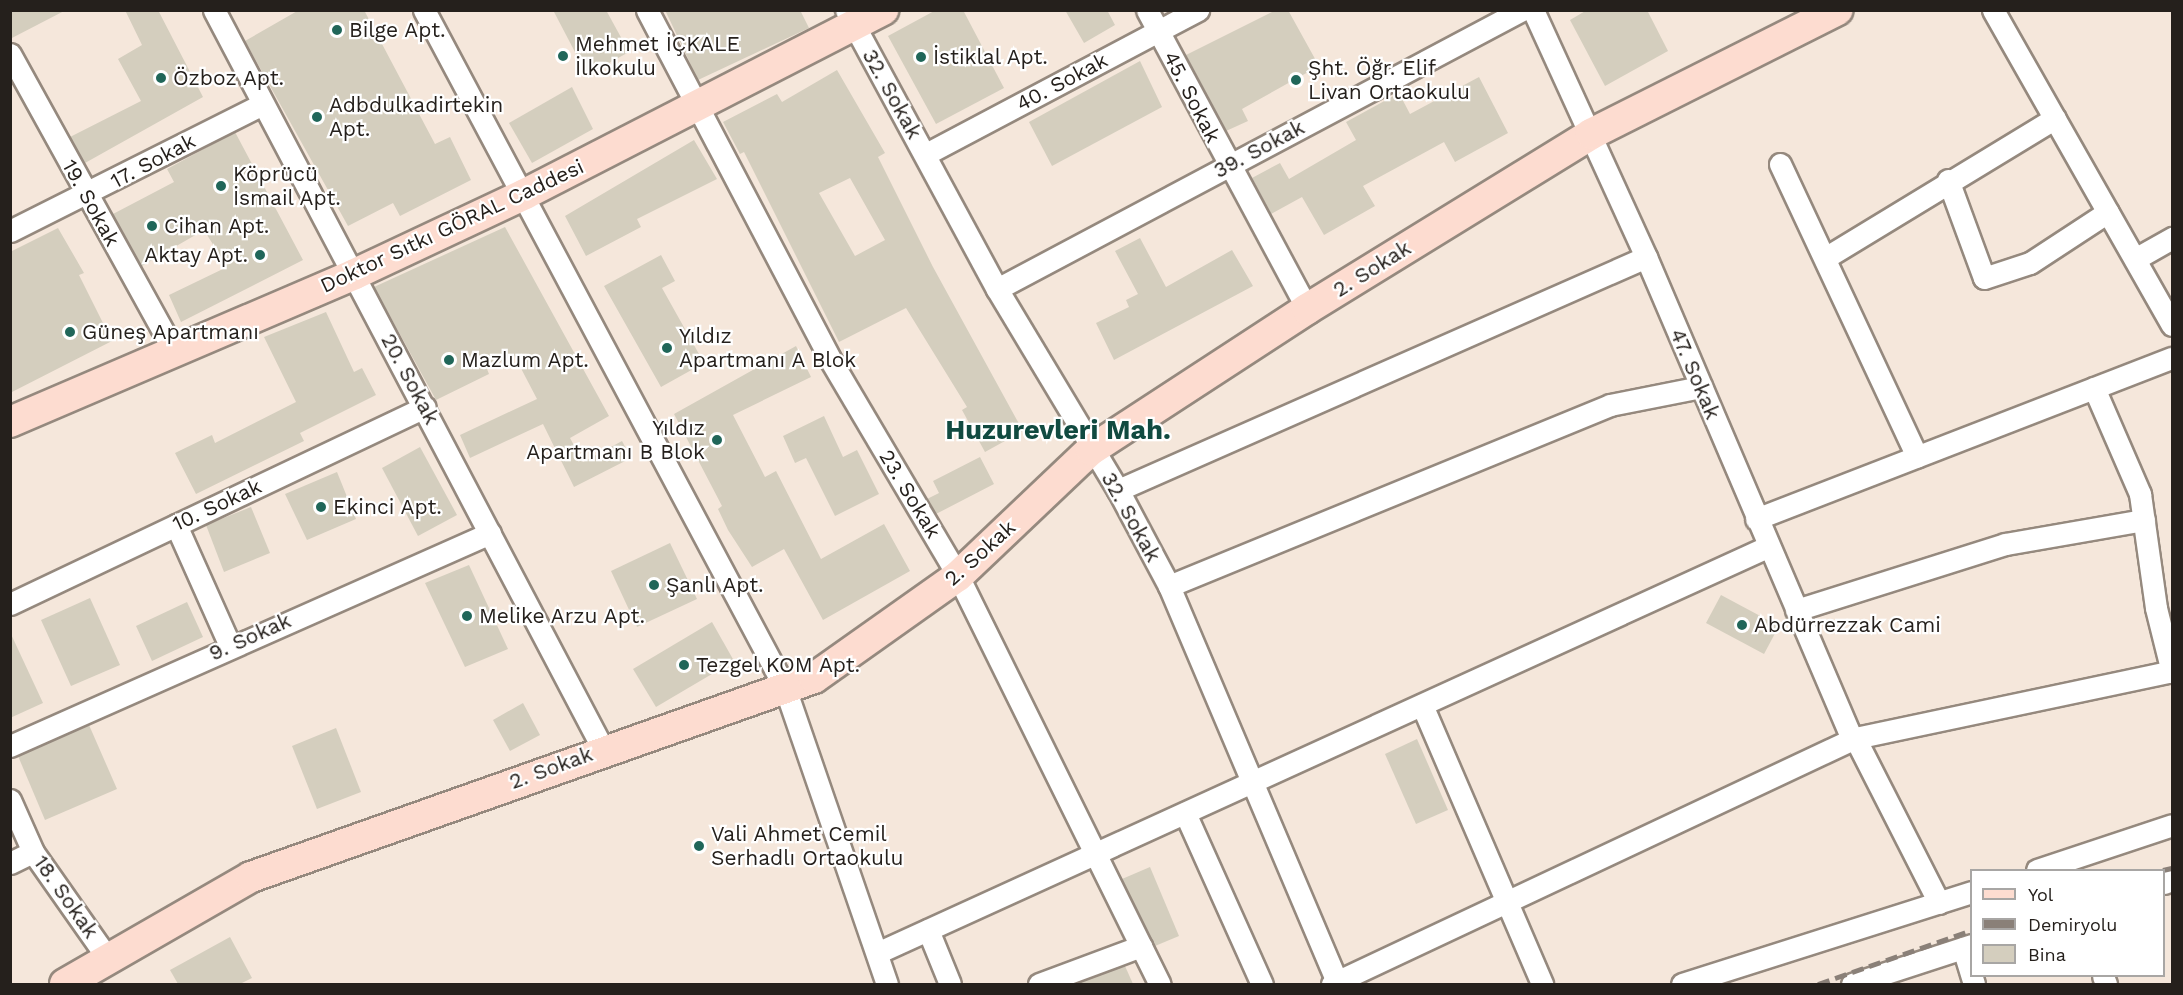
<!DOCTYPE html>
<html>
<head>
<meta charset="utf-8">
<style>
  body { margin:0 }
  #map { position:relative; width:2183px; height:995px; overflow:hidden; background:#f5e7db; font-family:"Work Sans",sans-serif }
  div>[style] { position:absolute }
  .building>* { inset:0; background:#d4cebe }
  .roads { filter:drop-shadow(2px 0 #95897e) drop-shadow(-2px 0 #95897e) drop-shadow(0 2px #95897e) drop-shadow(0 -2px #95897e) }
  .street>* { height:21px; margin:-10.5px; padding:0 10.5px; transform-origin:10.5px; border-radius:10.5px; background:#fff }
  .secondary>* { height:30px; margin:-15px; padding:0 15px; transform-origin:15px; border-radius:15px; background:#fddcd0 }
  .rail>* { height:4.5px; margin-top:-2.25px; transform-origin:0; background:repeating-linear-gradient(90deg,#8a8078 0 12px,transparent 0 18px) }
  .dots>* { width:16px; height:16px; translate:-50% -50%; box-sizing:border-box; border:3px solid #fff; border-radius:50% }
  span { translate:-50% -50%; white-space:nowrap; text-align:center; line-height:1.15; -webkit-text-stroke:4.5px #fff; paint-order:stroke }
  .poi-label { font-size:21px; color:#25201c }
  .left { translate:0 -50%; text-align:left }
  .right { translate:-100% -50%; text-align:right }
  .street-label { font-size:21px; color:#25201c }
  .district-label { font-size:27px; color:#114a40; font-weight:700 }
  .frame { position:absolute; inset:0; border:12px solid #25201c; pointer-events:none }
  .legend { position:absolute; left:1970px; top:869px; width:195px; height:108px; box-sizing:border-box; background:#fff; border:2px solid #a8a6a4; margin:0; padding:8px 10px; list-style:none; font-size:18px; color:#25201c }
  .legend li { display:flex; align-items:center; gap:12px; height:30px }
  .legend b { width:30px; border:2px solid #a8a6a4 }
</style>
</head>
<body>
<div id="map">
  <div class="building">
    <i style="clip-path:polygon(10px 10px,66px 10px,10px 39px)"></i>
    <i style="clip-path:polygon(125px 10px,158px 10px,203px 97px,85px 163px,70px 137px,141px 101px,118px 59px,142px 45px)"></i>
    <i style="clip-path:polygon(299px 10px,364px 10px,435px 144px,450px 137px,471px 180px,400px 216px,393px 203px,348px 226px,245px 41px)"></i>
    <i style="clip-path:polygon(553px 10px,606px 10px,629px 52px,587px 75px)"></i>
    <i style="clip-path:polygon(665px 10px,800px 10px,809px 28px,698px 80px)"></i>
    <i style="clip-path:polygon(936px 10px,963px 10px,1004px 88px,936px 124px,888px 36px)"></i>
    <i style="clip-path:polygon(1065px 10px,1107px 10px,1115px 25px,1084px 43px)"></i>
    <i style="clip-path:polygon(1276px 10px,1288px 10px,1319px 66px,1242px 109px,1248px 121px,1226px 131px,1186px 55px)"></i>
    <i style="clip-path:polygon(1587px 10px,1647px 10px,1668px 51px,1605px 86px,1570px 20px)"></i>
    <i style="clip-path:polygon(1140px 61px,1162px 107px,1052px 166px,1029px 122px)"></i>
    <i style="clip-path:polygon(evenodd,837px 70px,885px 153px,878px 157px,933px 267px,1023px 431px,985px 452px,962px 410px,967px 407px,906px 308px,839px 342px,744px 152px,740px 154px,723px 122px,777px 94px,782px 102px,837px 70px,850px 178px,885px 240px,855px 256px,819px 193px,850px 178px)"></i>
    <i style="clip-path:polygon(1479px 77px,1508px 133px,1455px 162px,1444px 142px,1363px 186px,1375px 206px,1324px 235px,1302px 197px,1271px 214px,1252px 178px,1280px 163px,1289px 179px,1356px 140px,1346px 122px,1399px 93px,1410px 114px)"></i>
    <i style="clip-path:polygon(572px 87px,593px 129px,532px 163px,509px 123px)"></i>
    <i style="clip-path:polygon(235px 132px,303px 260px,181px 322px,169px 295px,227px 267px,204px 230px,142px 266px,113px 214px,174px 182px,167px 169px)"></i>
    <i style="clip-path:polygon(694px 140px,717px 179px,637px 219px,641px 227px,586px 256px,565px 216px)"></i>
    <i style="clip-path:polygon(505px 227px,609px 416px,570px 438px,583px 462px,622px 441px,631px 458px,574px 487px,543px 424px,470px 458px,460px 435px,537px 399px,514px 355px,487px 369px,489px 374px,436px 400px,374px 287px)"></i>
    <i style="clip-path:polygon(58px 228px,84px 273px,79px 275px,112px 341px,10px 393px,10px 252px)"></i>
    <i style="clip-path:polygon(1140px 238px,1166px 287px,1232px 250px,1253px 286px,1114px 360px,1096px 323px,1129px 307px,1126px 300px,1138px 294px,1115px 251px)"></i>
    <i style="clip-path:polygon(661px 255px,675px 281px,662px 288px,704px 363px,661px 387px,604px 286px)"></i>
    <i style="clip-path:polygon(326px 312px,354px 372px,362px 368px,376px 395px,300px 433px,304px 441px,196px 494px,175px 453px,212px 435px,215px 443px,296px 402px,264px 337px)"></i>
    <i style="clip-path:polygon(796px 346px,811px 377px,733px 415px,765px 477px,776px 471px,821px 559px,884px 524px,910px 571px,823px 620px,784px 549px,752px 567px,728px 530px,718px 509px,722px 506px,674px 414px)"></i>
    <i style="clip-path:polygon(824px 416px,843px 457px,857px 450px,879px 494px,835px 516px,806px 458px,795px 463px,783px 436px)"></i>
    <i style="clip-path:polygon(420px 447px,457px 515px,418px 536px,382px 468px)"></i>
    <i style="clip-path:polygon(980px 457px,994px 484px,936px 514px,927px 499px,939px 493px,933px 481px)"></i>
    <i style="clip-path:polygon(337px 472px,356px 519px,307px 540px,285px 494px)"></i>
    <i style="clip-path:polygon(251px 507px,270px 553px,224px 572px,206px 525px)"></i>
    <i style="clip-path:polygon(670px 543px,697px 599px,637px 627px,611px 571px)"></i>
    <i style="clip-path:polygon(469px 565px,508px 649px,465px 667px,425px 583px)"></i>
    <i style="clip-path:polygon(1721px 595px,1779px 626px,1764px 654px,1706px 623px)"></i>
    <i style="clip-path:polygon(90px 598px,120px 665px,71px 686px,41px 620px)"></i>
    <i style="clip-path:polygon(187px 602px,203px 637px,152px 661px,136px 626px)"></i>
    <i style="clip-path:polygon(712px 622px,734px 661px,656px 707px,633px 669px)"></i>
    <i style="clip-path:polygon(10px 632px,43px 703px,10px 718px)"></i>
    <i style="clip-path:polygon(523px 703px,540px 735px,510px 751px,493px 720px)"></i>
    <i style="clip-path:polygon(89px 725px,117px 789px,45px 820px,18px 756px)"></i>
    <i style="clip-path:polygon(336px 728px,361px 792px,317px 809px,292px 746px)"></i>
    <i style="clip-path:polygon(1417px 739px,1448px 810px,1416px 824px,1385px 754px)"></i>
    <i style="clip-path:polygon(1150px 867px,1179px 936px,1155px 946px,1122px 879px)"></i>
    <i style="clip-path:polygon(230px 937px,252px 978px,240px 984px,178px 984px,170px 970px)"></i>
    <i style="clip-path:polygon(1125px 966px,1133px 984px,1077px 984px,1091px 978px)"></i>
  </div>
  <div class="roads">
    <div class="street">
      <i style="left:214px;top:10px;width:835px;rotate:62.24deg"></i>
      <i style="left:424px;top:10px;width:768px;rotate:61.97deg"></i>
      <i style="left:785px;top:688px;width:313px;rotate:71deg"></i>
      <i style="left:647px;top:10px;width:396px;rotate:62.3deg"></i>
      <i style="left:831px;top:361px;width:250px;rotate:59.4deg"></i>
      <i style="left:958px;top:576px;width:455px;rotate:63.7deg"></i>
      <i style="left:846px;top:10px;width:317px;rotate:61.6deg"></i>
      <i style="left:997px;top:289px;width:235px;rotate:59deg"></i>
      <i style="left:1118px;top:490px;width:109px;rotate:62deg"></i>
      <i style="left:1169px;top:586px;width:430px;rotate:67deg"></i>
      <i style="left:1147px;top:10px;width:339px;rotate:61.8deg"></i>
      <i style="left:1533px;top:10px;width:272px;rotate:65.4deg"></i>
      <i style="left:1646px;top:257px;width:524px;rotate:66.86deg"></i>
      <i style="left:1993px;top:10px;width:362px;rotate:60.4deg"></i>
      <i style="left:10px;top:54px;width:339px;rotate:61.1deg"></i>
      <i style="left:926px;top:154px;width:308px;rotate:-27.9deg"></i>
      <i style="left:1780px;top:164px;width:323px;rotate:64.9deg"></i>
      <i style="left:1948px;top:180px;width:104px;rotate:69.8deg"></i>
      <i style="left:1984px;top:278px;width:48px;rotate:-18.1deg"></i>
      <i style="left:2030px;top:263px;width:93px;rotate:-33.2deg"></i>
      <i style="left:10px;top:231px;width:282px;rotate:-26.7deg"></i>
      <i style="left:1825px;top:258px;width:269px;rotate:-31.3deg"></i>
      <i style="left:2135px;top:259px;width:43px;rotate:-29.6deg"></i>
      <i style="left:997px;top:289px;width:595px;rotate:-27.99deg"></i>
      <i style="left:2094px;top:388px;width:116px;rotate:66.5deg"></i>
      <i style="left:2140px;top:494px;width:115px;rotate:82deg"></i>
      <i style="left:2156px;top:608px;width:66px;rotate:76deg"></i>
      <i style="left:1118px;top:490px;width:577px;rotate:-23.81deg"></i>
      <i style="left:1756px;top:519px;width:446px;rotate:-21.2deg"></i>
      <i style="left:176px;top:525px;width:133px;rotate:65.9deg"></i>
      <i style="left:1169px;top:586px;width:477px;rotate:-22.3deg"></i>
      <i style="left:1610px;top:405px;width:93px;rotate:-11.2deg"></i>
      <i style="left:10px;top:604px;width:459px;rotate:-25.4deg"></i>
      <i style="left:1796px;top:610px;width:219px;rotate:-17.5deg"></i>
      <i style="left:2005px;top:544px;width:141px;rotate:-9.8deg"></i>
      <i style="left:1422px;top:705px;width:304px;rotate:66.7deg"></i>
      <i style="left:1855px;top:738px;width:185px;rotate:63deg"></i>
      <i style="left:10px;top:746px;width:525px;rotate:-23.93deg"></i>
      <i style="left:10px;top:800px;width:57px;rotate:66.1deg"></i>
      <i style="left:33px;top:852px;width:132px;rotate:54.9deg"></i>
      <i style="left:1185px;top:813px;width:188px;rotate:65.8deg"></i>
      <i style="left:10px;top:863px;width:25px;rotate:-26deg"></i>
      <i style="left:2037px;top:870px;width:142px;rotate:-18.4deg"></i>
      <i style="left:2164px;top:883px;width:9px;rotate:-21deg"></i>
      <i style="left:928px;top:930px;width:58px;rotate:67.8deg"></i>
      <i style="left:1963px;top:948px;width:38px;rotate:73deg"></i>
      <i style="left:877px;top:953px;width:978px;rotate:-24.52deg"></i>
      <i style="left:2103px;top:976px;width:9px;rotate:69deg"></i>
      <i style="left:1039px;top:984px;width:109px;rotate:-20.4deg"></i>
      <i style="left:1332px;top:984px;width:578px;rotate:-25.19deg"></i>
      <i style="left:1855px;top:738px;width:324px;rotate:-11.9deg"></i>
      <i style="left:1682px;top:984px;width:304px;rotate:-17.6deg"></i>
      <i style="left:1852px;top:984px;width:126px;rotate:-18deg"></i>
    </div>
    <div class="secondary">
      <i style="left:10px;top:422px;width:375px;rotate:-23.2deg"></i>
      <i style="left:355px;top:274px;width:188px;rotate:-25.2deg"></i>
      <i style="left:525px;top:194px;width:403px;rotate:-27.2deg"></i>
      <i style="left:65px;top:984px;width:215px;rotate:-29.9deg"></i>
      <i style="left:251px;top:877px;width:597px;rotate:-19.47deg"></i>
      <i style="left:814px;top:678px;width:176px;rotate:-35.3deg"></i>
      <i style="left:958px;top:576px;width:183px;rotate:-43.5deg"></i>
      <i style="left:1091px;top:450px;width:258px;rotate:-33.1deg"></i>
      <i style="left:1307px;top:309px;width:334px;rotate:-31.6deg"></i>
      <i style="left:1591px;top:134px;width:276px;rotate:-26.7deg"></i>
    </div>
  </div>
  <div class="rail">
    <i style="left:2163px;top:870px;width:9px;rotate:-13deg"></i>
    <i style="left:1818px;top:984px;width:163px;rotate:-19.3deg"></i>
  </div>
  <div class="dots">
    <i style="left:337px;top:30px;background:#206659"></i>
    <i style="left:563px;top:56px;background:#206659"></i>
    <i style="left:921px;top:57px;background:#206659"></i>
    <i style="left:161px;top:78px;background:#206659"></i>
    <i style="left:1296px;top:80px;background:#206659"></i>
    <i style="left:317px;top:117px;background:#206659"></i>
    <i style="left:221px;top:186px;background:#206659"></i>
    <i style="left:152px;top:226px;background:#206659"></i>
    <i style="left:260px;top:255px;background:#206659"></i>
    <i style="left:70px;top:332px;background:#206659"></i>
    <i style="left:667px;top:348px;background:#206659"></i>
    <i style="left:449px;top:360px;background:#206659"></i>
    <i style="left:717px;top:440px;background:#206659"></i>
    <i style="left:321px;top:507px;background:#206659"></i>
    <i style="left:654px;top:585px;background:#206659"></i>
    <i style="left:467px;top:616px;background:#206659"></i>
    <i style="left:1742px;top:625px;background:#206659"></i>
    <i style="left:684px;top:665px;background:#206659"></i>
    <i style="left:699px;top:846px;background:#206659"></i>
  </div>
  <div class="poi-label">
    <span class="left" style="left:349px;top:30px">Bilge Apt.</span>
    <span class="left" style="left:575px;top:56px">Mehmet İÇKALE<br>İlkokulu</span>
    <span class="left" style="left:933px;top:57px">İstiklal Apt.</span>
    <span class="left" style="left:1308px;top:80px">Şht. Öğr. Elif<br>Livan Ortaokulu</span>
    <span class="left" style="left:173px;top:78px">Özboz Apt.</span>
    <span class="left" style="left:329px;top:117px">Adbdulkadirtekin<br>Apt.</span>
    <span class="left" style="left:233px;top:186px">Köprücü<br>İsmail Apt.</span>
    <span class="left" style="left:164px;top:226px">Cihan Apt.</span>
    <span class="right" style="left:248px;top:255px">Aktay Apt.</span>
    <span class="left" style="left:82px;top:332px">Güneş Apartmanı</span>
    <span class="left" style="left:679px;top:348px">Yıldız<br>Apartmanı A Blok</span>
    <span class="left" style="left:461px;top:360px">Mazlum Apt.</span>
    <span class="right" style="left:705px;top:440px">Yıldız<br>Apartmanı B Blok</span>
    <span class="left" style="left:333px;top:507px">Ekinci Apt.</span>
    <span class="left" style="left:666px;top:585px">Şanlı Apt.</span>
    <span class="left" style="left:479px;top:616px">Melike Arzu Apt.</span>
    <span class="left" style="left:1754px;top:625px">Abdürrezzak Cami</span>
    <span class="left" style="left:696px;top:665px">Tezgel KOM Apt.</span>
    <span class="left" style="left:711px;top:846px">Vali Ahmet Cemil<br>Serhadlı Ortaokulu</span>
  </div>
  <div class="street-label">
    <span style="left:1062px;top:82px;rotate:-28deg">40. Sokak</span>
    <span style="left:892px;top:94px;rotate:61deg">32. Sokak</span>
    <span style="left:1192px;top:97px;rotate:63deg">45. Sokak</span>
    <span style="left:1259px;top:149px;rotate:-28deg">39. Sokak</span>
    <span style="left:153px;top:161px;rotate:-28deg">17. Sokak</span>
    <span style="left:91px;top:203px;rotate:61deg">19. Sokak</span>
    <span style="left:452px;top:226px;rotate:-25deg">Doktor Sıtkı GÖRAL Caddesi</span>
    <span style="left:1372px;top:269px;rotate:-32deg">2. Sokak</span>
    <span style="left:1695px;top:374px;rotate:67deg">47. Sokak</span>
    <span style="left:410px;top:379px;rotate:62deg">20. Sokak</span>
    <span style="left:910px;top:494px;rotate:59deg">23. Sokak</span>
    <span style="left:217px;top:505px;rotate:-25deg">10. Sokak</span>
    <span style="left:1131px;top:517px;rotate:61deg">32. Sokak</span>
    <span style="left:980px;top:553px;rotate:-42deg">2. Sokak</span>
    <span style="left:250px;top:637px;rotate:-24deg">9. Sokak</span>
    <span style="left:551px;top:768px;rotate:-20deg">2. Sokak</span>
    <span style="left:66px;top:897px;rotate:55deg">18. Sokak</span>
  </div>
  <div class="district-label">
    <span style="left:1058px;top:431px">Huzurevleri Mah.</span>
  </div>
  <div class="frame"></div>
  <ul class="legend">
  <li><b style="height:8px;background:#fddcd0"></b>Yol</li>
  <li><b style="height:8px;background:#8a8078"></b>Demiryolu</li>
  <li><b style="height:16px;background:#d4cebe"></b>Bina</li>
  </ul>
</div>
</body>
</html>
